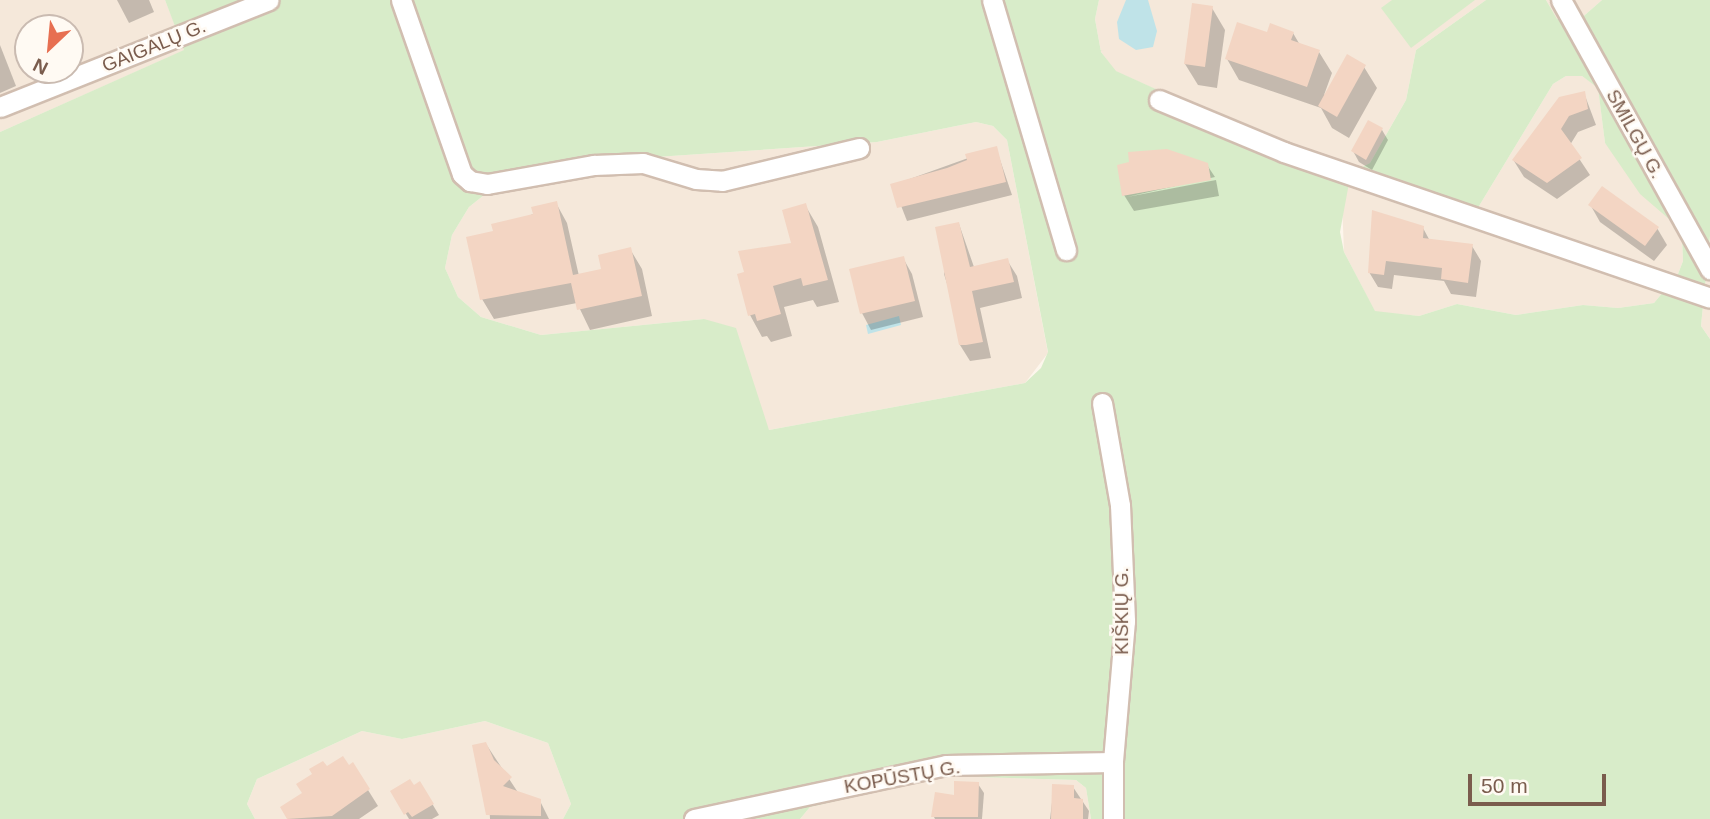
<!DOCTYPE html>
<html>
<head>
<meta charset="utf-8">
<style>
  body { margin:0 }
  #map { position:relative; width:1710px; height:819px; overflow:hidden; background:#fdf6ec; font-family:Helvetica,sans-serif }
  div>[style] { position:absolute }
  .residential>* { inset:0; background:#f5e8da }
  .green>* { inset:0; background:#d8ecc9 }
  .water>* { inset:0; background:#bfe3e8 }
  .shadow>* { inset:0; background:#0003 }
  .building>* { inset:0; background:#f3d5c3 }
  .roads { filter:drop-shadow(2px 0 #d1beb0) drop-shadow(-2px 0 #d1beb0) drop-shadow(0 2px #d1beb0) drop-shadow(0 -2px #d1beb0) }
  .minor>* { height:19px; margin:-9.5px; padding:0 9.5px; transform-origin:9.5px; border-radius:9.5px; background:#fff }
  span { translate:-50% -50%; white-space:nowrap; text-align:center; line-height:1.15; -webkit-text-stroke:5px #fffaf3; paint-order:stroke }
  .street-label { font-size:19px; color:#7a5c4d }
  .north { position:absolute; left:14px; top:14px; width:70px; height:70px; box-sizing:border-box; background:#fffaf3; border:2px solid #cabbb1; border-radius:50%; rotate:206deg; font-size:19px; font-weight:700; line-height:28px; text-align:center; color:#7a5c4d }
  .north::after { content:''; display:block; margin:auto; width:24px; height:32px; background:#e76f51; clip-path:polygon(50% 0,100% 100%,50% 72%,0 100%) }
  .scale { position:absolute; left:1468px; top:774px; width:138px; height:32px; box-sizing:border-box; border:4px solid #7a5c4d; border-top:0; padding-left:9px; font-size:21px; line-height:24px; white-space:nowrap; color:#7a5c4d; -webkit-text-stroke:5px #fffaf3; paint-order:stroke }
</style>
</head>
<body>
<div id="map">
  <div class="residential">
    <i style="clip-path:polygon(evenodd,0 0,165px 0,185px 50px,0 132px,0 0,28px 28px,70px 28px,70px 70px,28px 70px,28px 28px)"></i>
    <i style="clip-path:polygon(1099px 0,1486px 0,1416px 50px,1406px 100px,1370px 163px,1356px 170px,1255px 134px,1115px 71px,1101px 52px,1095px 19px)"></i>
    <i style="clip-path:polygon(1546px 0,1602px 0,1578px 21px,1557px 20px)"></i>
    <i style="clip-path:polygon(1566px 76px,1582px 76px,1598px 87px,1605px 143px,1676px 225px,1682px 238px,1683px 261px,1678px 274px,1654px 303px,1618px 308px,1583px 305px,1516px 315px,1457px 304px,1419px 316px,1375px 312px,1344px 252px,1342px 202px,1349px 183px,1404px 181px,1476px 211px,1553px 84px)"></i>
    <i style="clip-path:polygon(976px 122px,993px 126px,1007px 140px,1048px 353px,1025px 383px,769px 430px,704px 319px,541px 335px,481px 317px,458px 297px,445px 268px,452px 235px,469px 207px,498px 184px,537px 165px,877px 142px)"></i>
    <i style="clip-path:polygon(1710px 236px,1710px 339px,1701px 326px)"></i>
    <i style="clip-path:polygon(485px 721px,548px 743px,571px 804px,563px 819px,255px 819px,247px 804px,257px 779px,362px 731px,402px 739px)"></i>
    <i style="clip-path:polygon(945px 776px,1076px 780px,1086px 788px,1091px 819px,800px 819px,810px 807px)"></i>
  </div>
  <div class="green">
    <i style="clip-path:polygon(evenodd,165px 0,260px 0,265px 6px,280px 0,1099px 0,1095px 19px,1101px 52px,1116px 71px,1255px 134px,1356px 170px,1370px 163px,1406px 100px,1416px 50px,1486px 0,1546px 0,1557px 19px,1578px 21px,1602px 0,1710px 0,1710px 236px,1701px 326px,1710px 339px,1710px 819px,1091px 819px,1086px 788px,1076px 780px,945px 776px,810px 807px,800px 819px,563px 819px,571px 804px,548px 743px,485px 721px,402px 739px,362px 731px,257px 779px,247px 804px,255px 819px,0 819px,0 132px,184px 50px,165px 0,1566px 76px,1582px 76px,1598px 88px,1605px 143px,1640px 194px,1676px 225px,1682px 238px,1683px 261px,1678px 274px,1654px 303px,1618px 308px,1583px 305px,1516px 315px,1457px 304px,1419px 316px,1375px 311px,1344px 252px,1340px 232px,1349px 183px,1404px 181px,1476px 211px,1553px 84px,1566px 76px,165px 0,976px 122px,993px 126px,1007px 140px,1048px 352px,1041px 368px,1025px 383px,769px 430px,736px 328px,704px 319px,541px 335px,481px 317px,458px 297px,445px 268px,452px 235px,469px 207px,498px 184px,537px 165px,877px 142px,976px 122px)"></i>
    <i style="clip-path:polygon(1392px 0,1475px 0,1411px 48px,1381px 8px)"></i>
  </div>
  <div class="water">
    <i style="clip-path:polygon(1126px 0,1148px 0,1157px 31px,1153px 47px,1136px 50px,1119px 39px,1117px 22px)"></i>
    <i style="clip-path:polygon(899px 316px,901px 325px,868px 334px,866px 325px)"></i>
  </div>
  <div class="shadow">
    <i style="clip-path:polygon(117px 0,149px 0,154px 12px,129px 23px)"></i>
    <i style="clip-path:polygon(1212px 8px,1225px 30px,1217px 88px,1198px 85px,1185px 64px)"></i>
    <i style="clip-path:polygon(1293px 33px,1300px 45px,1319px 52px,1332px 73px,1324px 95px,1364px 67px,1377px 88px,1349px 138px,1332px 128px,1321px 108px,1239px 80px,1227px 59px,1268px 35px)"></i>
    <i style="clip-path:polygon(0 45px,16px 86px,0 93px)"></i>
    <i style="clip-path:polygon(1584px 93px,1596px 125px,1578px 132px,1570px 145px,1590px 175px,1557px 199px,1524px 177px,1514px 161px)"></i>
    <i style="clip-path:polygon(1369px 122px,1382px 130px,1388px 140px,1372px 170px,1359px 162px,1353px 151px)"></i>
    <i style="clip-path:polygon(996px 148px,1012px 195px,907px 221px,893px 185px)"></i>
    <i style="clip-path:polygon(1166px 151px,1207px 165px,1215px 177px,1127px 197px,1216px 180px,1219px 196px,1134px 211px,1124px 195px,1119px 166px,1131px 163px,1130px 154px)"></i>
    <i style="clip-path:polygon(556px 203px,567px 223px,579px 276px,603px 270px,630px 249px,642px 269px,652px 316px,590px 330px,577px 303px,494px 319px,482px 299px,495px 232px)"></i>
    <i style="clip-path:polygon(805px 205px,818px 227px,839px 302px,817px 307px,813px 300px,784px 307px,792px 336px,771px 342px,767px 336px,762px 337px,750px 315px,793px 245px)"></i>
    <i style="clip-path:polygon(1591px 206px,1657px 228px,1667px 245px,1654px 261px,1600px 222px)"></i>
    <i style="clip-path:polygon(959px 224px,974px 267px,1007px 260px,1017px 276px,1022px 298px,980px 308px,991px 358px,970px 361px,960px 345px,961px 329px,944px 274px)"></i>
    <i style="clip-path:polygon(1423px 228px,1430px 241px,1472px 246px,1481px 261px,1476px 297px,1451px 294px,1444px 281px,1394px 275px,1392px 289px,1378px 287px,1369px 272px)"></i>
    <i style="clip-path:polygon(903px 258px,912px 274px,923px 317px,871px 330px,862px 313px)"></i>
    <i style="clip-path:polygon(486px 744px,519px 794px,540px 801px,549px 819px,490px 819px)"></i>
    <i style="clip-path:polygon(326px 769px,368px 790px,378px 806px,359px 819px,288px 819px,282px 808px,304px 794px)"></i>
    <i style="clip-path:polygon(420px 784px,439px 815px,432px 819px,409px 819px,393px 792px)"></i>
    <i style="clip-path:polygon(978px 784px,984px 793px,982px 819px,935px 819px,933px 815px)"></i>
    <i style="clip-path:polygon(1054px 786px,1073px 787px,1089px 811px,1088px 819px,1050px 819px)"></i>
  </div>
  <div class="building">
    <i style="clip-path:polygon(1192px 3px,1213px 6px,1205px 67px,1184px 64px)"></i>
    <i style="clip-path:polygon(1237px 22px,1267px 32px,1270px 23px,1294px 32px,1291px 40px,1320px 50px,1307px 87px,1225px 59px)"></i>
    <i style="clip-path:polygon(1347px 54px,1366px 65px,1337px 117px,1318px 106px)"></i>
    <i style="clip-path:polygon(1585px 91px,1588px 109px,1569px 116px,1561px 129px,1582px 158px,1547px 183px,1512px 160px,1559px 97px)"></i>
    <i style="clip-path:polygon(1368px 120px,1383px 128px,1366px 160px,1351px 151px)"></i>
    <i style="clip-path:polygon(997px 146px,1006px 182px,897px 208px,890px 184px,947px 168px,967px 160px,965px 154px)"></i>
    <i style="clip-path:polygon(1167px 149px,1208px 163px,1211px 180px,1122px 196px,1117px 165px,1129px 162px,1128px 152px)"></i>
    <i style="clip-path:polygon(1602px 186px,1659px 227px,1645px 246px,1588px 205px)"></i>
    <i style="clip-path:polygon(557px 201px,573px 275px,601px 269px,598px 255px,631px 247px,642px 296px,577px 310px,571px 283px,480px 300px,466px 237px,493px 231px,491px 224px,533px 214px,531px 207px)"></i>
    <i style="clip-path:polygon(806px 203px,828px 280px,803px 286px,801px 278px,773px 286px,781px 314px,757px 321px,755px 314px,748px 316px,737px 274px,744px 272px,738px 251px,791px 243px,782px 210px)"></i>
    <i style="clip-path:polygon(1372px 210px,1424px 226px,1423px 238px,1473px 244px,1468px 283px,1441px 279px,1442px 268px,1386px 261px,1384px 275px,1368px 273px)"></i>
    <i style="clip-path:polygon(959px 222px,970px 267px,1008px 258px,1014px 282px,972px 291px,983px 342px,966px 345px,959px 345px,935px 227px)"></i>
    <i style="clip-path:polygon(904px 256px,915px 301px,860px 314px,849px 269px)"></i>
    <i style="clip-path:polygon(486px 742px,494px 760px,512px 777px,503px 786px,541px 799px,541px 816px,486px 815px,472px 745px)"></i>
    <i style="clip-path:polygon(343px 756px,349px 765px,353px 762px,370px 789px,332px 816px,287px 819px,280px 807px,302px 793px,296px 784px,312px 774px,309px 769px,323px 761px,327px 766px)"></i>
    <i style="clip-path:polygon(410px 779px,414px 785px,420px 781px,434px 804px,412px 817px,408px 812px,404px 815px,390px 791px)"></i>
    <i style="clip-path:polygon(954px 781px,979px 782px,978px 817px,931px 817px,935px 792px,954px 795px)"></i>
    <i style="clip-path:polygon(1052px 784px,1074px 785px,1074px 798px,1083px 799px,1083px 819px,1051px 819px)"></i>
  </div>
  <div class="roads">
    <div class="minor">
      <i style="left:401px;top:0;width:184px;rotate:70.7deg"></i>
      <i style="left:462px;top:174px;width:11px;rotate:41deg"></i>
      <i style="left:470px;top:181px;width:17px;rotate:10deg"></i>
      <i style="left:487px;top:184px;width:109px;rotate:-10.1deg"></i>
      <i style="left:594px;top:165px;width:49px;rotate:-2.3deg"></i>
      <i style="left:643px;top:163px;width:55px;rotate:16.8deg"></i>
      <i style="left:696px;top:179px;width:26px;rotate:4deg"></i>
      <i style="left:722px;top:181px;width:141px;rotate:-13.5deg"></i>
      <i style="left:992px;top:0;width:261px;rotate:73.5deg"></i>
      <i style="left:1561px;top:0;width:308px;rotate:61deg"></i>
      <i style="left:1159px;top:100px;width:135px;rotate:22.6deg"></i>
      <i style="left:1284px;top:152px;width:450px;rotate:18.9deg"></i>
      <i style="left:0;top:107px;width:289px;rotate:-21.7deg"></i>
      <i style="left:1102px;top:403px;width:104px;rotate:80deg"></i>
      <i style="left:1120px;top:505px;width:116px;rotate:87.5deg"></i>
      <i style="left:1125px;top:621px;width:142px;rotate:94.9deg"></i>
      <i style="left:1113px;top:762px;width:57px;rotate:90deg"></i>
      <i style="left:694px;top:819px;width:258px;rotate:-12.1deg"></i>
      <i style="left:946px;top:765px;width:167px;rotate:-1deg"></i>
    </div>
  </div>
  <div class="street-label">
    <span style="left:154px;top:46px;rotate:-22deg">GAIGALŲ G.</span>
    <span style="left:1635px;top:134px;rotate:61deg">SMILGŲ G.</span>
    <span style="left:1122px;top:611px;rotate:-90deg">KIŠKIŲ G.</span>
    <span style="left:902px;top:777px;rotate:-10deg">KOPŪSTŲ G.</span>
  </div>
  <div class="north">N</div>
  <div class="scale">50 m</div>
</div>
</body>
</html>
